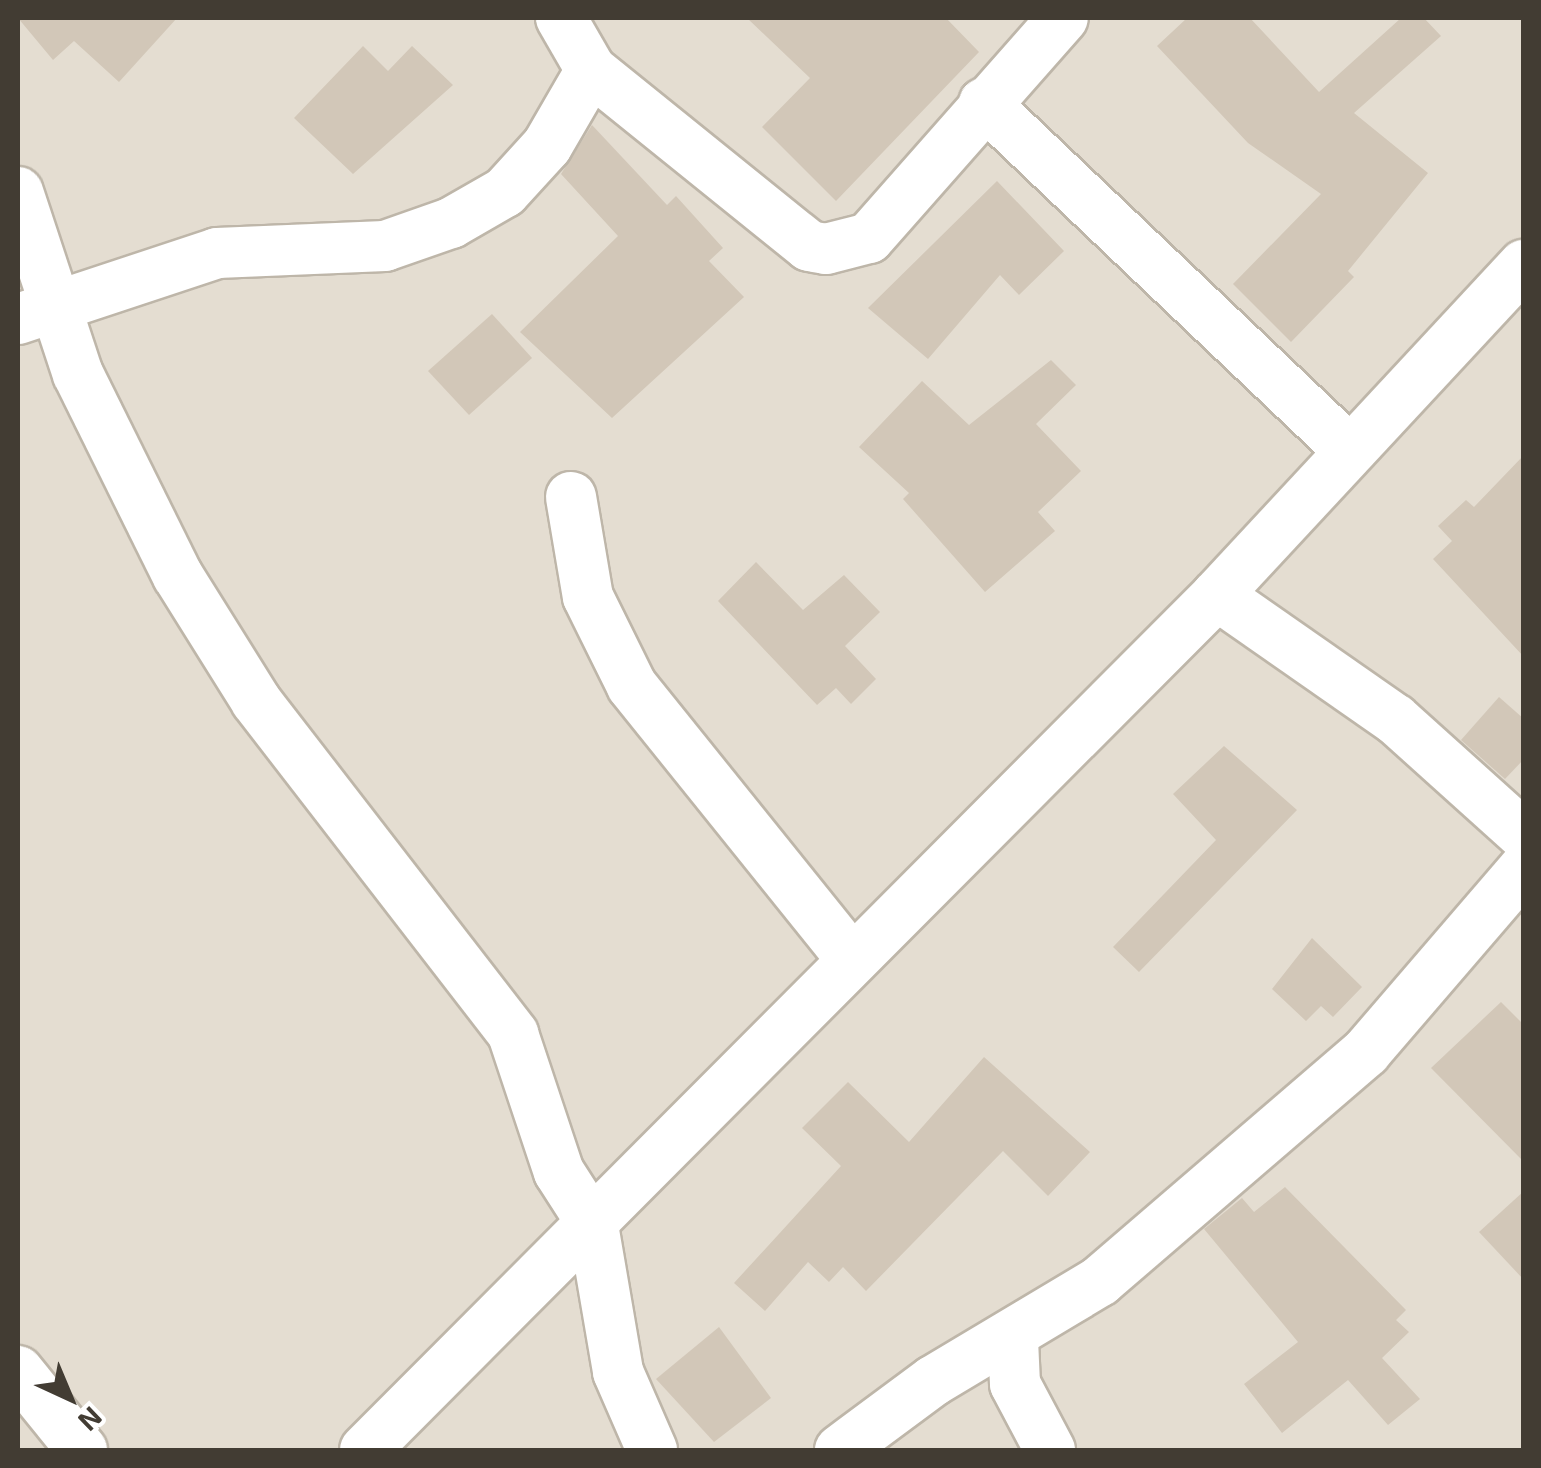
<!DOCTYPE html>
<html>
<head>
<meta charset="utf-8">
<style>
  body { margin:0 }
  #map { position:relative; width:1541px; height:1468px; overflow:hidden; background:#f1ece2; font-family:"Exo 2",sans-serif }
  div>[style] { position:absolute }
  .residential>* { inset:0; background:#e4ddd1 }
  .building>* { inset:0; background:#d2c7b8 }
  .roads { filter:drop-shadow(2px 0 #beb6a9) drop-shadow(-2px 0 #beb6a9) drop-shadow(0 2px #beb6a9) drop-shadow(0 -2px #beb6a9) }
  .minor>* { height:50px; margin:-25px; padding:0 25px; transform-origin:25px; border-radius:25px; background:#fff }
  span { translate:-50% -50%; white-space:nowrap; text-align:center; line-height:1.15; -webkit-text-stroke:10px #fff; paint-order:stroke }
  .frame { position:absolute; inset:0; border:20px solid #423c33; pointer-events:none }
  .north { position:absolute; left:20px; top:1348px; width:100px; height:100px; -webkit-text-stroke:8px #fff; paint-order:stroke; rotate:136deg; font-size:28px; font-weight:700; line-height:40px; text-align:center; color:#423c33 }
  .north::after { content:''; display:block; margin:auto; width:35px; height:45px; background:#423c33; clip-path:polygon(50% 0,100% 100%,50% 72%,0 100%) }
</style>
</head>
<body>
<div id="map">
  <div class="residential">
    <i style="clip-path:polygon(18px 18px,1523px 18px,1523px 1450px,18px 1450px)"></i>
  </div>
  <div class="building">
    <i style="clip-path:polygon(18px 18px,177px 18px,119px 82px,74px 41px,53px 60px)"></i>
    <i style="clip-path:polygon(747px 18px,946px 18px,979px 52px,836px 201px,762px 127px,810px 78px)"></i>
    <i style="clip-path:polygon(1187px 18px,1250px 18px,1319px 92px,1401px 18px,1424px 18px,1441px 36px,1354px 113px,1428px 173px,1348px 271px,1354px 277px,1291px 342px,1233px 284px,1321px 194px,1248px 143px,1157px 46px)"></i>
    <i style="clip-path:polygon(363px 46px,388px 71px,412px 46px,453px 85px,353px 174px,294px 118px)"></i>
    <i style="clip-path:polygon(592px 125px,667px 205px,676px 196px,723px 248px,709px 261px,744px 297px,612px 418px,520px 332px,618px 236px,561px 174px)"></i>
    <i style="clip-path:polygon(997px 181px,1064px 251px,1019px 295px,1000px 275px,928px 359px,868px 308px)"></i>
    <i style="clip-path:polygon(492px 314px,532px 358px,469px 415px,428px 371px)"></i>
    <i style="clip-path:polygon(1051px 360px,1076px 385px,1036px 424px,1081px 471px,1038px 512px,1055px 531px,985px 592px,903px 499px,909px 493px,859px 447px,922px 381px,969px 425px)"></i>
    <i style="clip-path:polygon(1524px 455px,1524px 657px,1433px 559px,1452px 541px,1438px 526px,1466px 500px,1474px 507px)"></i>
    <i style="clip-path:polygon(756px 562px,803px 610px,844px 575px,880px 612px,845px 646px,876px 679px,851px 704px,836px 688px,817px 705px,718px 601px)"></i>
    <i style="clip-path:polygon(1499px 697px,1524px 719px,1524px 759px,1505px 779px,1461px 740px)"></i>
    <i style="clip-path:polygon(1224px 746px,1297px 810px,1139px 972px,1113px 947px,1216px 840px,1173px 794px)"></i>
    <i style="clip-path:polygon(1312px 938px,1362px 987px,1333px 1017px,1321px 1006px,1306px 1021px,1272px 989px)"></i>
    <i style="clip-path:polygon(1501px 1002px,1524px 1025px,1524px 1162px,1431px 1068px)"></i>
    <i style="clip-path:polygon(984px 1057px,1090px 1152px,1048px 1196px,1003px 1151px,866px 1291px,843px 1267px,829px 1282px,808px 1262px,765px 1311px,734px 1283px,841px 1166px,802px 1128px,848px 1082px,909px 1142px)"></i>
    <i style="clip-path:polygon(1285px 1187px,1406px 1310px,1396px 1320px,1409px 1332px,1382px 1358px,1420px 1399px,1388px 1425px,1348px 1380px,1282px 1433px,1244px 1384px,1298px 1342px,1204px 1229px,1242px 1198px,1254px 1212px)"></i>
    <i style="clip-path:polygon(1524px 1191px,1524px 1280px,1479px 1232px)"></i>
    <i style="clip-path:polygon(719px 1327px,771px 1398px,714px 1442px,656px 1379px)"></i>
  </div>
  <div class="roads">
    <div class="minor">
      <i style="left:591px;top:70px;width:280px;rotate:38.9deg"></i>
      <i style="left:809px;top:246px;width:17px;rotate:10deg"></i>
      <i style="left:826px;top:249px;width:44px;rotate:-14.3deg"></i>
      <i style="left:869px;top:238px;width:293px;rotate:-48.6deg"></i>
      <i style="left:984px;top:103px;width:502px;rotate:43.55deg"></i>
      <i style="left:18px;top:192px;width:192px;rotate:71.8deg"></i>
      <i style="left:78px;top:374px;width:225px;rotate:63.7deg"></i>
      <i style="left:178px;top:576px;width:147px;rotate:58deg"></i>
      <i style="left:256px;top:701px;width:421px;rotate:52.3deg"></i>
      <i style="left:513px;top:1034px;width:145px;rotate:71.6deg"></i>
      <i style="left:559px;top:1172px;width:63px;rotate:57.3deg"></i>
      <i style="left:593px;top:1225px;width:149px;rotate:80.3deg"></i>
      <i style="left:618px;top:1372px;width:85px;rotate:66.4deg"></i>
      <i style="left:18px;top:319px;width:210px;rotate:-18.3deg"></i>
      <i style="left:217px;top:253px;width:168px;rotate:-2.4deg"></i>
      <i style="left:385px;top:246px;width:70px;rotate:-19.2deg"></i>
      <i style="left:451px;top:223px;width:62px;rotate:-29.9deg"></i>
      <i style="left:505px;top:192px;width:62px;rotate:-47.6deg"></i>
      <i style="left:547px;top:146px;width:88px;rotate:-59.9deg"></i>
      <i style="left:591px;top:70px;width:60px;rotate:-120deg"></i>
      <i style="left:571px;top:497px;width:101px;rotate:80.4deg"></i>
      <i style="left:588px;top:597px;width:99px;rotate:63.7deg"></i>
      <i style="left:632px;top:686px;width:351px;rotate:51.2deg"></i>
      <i style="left:1217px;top:595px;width:217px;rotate:34.9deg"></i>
      <i style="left:1395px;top:719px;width:173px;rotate:42deg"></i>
      <i style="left:1013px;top:1340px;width:44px;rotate:87.4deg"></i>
      <i style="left:1015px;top:1384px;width:75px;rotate:62.1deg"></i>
      <i style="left:18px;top:1371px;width:102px;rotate:51deg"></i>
      <i style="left:365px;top:1450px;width:1207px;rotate:-45.1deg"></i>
      <i style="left:1217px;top:595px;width:451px;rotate:-47.1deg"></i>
      <i style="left:840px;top:1450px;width:116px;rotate:-36.6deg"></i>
      <i style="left:933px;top:1381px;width:195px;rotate:-30.9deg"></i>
      <i style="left:1100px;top:1281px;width:351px;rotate:-40.7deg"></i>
      <i style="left:1366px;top:1052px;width:243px;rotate:-49.3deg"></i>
    </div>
  </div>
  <div class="frame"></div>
  <div class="north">N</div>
</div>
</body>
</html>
